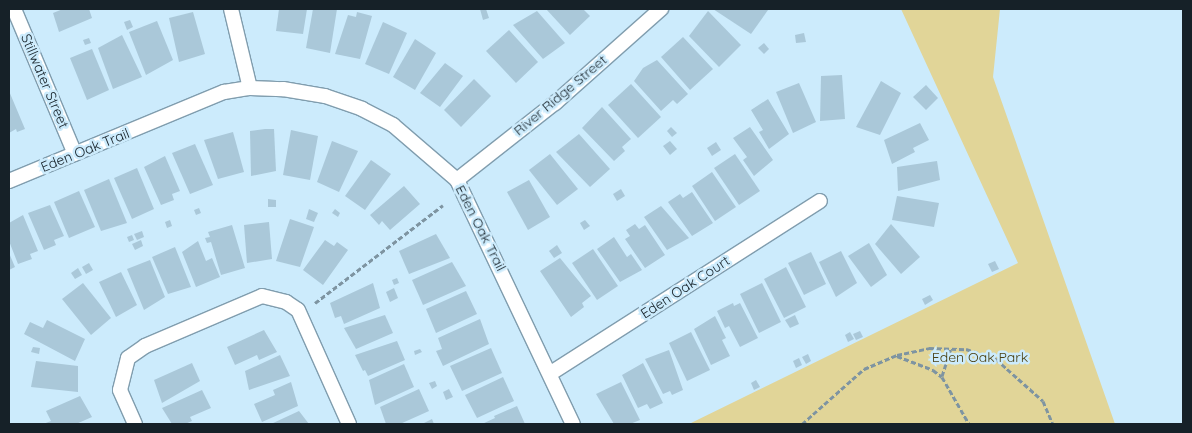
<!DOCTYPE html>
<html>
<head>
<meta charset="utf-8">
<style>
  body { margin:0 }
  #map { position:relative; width:1192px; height:433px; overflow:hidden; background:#ccebfc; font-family:Quicksand,sans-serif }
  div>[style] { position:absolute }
  .green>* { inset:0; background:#e1d598 }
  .building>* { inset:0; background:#aac8d9 }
  .path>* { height:3px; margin-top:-1.5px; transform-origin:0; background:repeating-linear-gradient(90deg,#7e94a1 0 5px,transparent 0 7.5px) }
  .roads { filter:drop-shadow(1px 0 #809dae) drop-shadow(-1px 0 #809dae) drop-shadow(0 1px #809dae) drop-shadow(0 -1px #809dae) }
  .street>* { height:14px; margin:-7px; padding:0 7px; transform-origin:7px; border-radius:7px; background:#fff }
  span { translate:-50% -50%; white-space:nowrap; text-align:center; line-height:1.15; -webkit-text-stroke:5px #ccebfc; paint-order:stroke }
  .street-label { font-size:14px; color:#162128 }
  .park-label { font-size:14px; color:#4a4112 }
  .frame { position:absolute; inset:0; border:10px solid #162128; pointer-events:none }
</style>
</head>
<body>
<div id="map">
  <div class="green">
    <i style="clip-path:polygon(901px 9px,1000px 9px,993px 77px,1115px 424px,689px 424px,1018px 263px)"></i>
  </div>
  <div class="building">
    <i style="clip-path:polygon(63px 9px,89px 9px,92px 18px,59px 32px,53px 13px)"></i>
    <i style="clip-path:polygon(279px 9px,307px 9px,303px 34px,276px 31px)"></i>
    <i style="clip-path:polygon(313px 9px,337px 9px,330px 53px,306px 48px)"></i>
    <i style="clip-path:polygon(480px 9px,486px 9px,489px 18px,483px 20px)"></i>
    <i style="clip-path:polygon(546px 9px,583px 9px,590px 16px,570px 35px)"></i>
    <i style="clip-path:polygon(713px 9px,767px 9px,768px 10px,751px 34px)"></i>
    <i style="clip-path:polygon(537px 11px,565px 43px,543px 59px,513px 25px)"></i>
    <i style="clip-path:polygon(708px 11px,741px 45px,719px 67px,689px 36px)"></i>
    <i style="clip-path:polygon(193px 12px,205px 54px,179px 62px,169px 18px)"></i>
    <i style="clip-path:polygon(357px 12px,372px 16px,360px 59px,335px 54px,348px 15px,356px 17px)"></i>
    <i style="clip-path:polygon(130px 20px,133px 27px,127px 30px,124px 22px)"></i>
    <i style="clip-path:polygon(157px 21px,173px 60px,146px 75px,129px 32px)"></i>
    <i style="clip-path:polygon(383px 22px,407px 33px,389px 74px,365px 64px)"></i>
    <i style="clip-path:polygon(509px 30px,538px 62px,516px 83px,486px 51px)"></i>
    <i style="clip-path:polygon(804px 33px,806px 42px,796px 43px,795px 35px)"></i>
    <i style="clip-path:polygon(122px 35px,142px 77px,113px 89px,98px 48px)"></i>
    <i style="clip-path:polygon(683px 37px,713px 69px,690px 90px,661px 57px)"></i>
    <i style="clip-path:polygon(89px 38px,91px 43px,85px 45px,83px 40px)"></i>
    <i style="clip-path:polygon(415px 39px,436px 53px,415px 90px,393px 77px)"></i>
    <i style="clip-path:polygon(764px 43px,769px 49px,764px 54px,758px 48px)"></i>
    <i style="clip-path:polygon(92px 49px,109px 90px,87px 100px,70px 58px)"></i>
    <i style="clip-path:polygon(657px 60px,688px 94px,677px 104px,673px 100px,661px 111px,634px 81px,643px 68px)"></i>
    <i style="clip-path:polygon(445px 63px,463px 76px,440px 107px,420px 93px)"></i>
    <i style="clip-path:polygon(842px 75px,845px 119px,820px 121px,821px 76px)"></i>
    <i style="clip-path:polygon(474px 79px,491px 96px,461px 127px,444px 110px)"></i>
    <i style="clip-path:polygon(881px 81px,901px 93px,880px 135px,856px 127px)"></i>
    <i style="clip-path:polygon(799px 83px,816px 122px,793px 133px,776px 92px)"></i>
    <i style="clip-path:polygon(631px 84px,661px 117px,638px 138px,608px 105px)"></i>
    <i style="clip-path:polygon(926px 85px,938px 98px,926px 110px,913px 97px)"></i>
    <i style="clip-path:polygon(9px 91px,25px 129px,17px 132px,16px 129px,9px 133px)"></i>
    <i style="clip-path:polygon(768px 99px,789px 134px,769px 149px,759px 132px,763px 130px,751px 110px)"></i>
    <i style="clip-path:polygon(602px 107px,631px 139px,622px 147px,625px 151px,614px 161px,582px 128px)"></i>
    <i style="clip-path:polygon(920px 123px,929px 140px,913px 148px,915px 152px,892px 164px,884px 140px)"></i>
    <i style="clip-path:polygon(671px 127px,677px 133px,672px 137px,667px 131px)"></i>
    <i style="clip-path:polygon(750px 127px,773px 160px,754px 176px,743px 160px,747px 157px,733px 138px)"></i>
    <i style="clip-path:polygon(265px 129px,274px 129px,276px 171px,251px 176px,250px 131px)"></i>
    <i style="clip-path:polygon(291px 130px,318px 136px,310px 180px,283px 175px)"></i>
    <i style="clip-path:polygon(233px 132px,244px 172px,218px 179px,204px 140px)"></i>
    <i style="clip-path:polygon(579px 134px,610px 169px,590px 187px,556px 152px)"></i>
    <i style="clip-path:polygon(332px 141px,358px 151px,339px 192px,317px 182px)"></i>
    <i style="clip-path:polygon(670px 141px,677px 149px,670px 155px,663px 146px)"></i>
    <i style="clip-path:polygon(716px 142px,721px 150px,712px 156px,707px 148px)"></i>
    <i style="clip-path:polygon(195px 144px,213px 185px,190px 194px,172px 153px)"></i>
    <i style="clip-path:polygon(550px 154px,578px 189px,557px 205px,529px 170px)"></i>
    <i style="clip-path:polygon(735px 154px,760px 191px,739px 205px,714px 168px)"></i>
    <i style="clip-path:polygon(165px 156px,180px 191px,172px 194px,174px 200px,161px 205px,144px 167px)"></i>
    <i style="clip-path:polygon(371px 160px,391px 174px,365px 210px,345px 196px)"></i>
    <i style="clip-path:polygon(937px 161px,940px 180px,898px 191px,897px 167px)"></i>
    <i style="clip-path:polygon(137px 168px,154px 209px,132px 219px,114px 178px)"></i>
    <i style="clip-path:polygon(712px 172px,736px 207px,715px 221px,692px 186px)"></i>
    <i style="clip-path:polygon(109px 179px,127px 223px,101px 231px,84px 190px)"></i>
    <i style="clip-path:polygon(529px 180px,550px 217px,528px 230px,507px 192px)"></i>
    <i style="clip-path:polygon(404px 186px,420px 204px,390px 230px,382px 221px,379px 225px,370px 215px)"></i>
    <i style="clip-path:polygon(621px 189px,625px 196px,617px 201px,613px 194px)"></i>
    <i style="clip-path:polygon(79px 191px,95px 227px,69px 238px,54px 202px)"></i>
    <i style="clip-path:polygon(692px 192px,713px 223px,692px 236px,668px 202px,680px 194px,683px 198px)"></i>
    <i style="clip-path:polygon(897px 196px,939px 203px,934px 227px,892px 220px)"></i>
    <i style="clip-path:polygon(268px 199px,276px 200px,276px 207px,268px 207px)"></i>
    <i style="clip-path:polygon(50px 205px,64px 236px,54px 240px,56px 245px,44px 250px,28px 213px)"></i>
    <i style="clip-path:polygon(661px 206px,689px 238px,667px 250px,644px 217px)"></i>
    <i style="clip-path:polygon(199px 208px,201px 213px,196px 215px,194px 210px)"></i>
    <i style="clip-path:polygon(309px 209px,318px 213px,314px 222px,306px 219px)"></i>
    <i style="clip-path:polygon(335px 209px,340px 213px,338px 217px,332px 213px)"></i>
    <i style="clip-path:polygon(23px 215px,38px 251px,30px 254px,32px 259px,18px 264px,9px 241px,9px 223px)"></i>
    <i style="clip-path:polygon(290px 219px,314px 227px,300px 267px,276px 261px)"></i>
    <i style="clip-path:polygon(170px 220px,172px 226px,167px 228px,165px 222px)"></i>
    <i style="clip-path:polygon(585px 220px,590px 226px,584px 230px,580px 223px)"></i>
    <i style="clip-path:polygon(269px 222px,272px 259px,247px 263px,244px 225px)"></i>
    <i style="clip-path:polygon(635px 224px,639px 229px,645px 225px,665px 255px,645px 268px,625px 239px,630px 236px,626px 230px)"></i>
    <i style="clip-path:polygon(891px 224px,920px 257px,901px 274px,875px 244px)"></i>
    <i style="clip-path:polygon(232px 225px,245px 268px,221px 275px,211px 242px,207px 243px,205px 238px,210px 237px,208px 232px)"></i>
    <i style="clip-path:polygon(142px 231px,144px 237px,137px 240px,134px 234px)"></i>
    <i style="clip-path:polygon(436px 234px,450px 258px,409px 274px,399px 251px)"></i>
    <i style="clip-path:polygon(132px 235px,134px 240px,129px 242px,127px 237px)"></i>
    <i style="clip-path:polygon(614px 237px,627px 257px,631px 254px,642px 270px,620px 282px,597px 249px)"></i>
    <i style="clip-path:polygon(141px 240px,143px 246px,135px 250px,132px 244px)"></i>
    <i style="clip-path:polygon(325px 240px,334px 246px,337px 242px,348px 250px,323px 285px,303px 270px)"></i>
    <i style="clip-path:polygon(198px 241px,206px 261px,212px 258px,220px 277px,196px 287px,182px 252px)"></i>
    <i style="clip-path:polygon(869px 243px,887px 275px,871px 287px,848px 256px)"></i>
    <i style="clip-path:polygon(557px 245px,562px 253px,554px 258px,549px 251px)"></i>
    <i style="clip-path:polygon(175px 247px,191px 287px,168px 294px,152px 257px)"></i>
    <i style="clip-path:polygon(593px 249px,618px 286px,597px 300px,572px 263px)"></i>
    <i style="clip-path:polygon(841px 251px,857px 283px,836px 297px,819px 262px)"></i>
    <i style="clip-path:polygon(811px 252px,826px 284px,804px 295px,788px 263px)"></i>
    <i style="clip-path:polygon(9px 253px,15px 267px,9px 270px)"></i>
    <i style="clip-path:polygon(560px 258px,591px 296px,582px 303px,584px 307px,571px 317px,540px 271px)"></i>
    <i style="clip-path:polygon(150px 260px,165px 297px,144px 310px,127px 269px)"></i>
    <i style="clip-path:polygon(995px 261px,999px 269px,992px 272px,988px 264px)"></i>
    <i style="clip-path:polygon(452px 262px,466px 286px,423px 305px,412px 280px)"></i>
    <i style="clip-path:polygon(89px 263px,93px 270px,86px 274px,82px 267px)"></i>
    <i style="clip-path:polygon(786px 267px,806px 307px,784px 318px,764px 279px)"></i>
    <i style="clip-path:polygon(78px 268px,82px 275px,75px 279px,71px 273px)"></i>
    <i style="clip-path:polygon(121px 272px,137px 305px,116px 317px,99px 282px)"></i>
    <i style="clip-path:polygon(397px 278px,399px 283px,394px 285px,392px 280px)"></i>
    <i style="clip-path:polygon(83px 283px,111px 318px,91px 335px,62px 299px)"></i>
    <i style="clip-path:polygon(373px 283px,380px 308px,344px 324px,341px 316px,335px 318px,330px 303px)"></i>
    <i style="clip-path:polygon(762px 283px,781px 322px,759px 333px,740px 294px)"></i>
    <i style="clip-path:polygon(394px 288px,398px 298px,390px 302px,386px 292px)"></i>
    <i style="clip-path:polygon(466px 291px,477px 314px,436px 333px,426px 309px)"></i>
    <i style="clip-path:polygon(930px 295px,933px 300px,925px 305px,922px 299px)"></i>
    <i style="clip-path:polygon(733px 303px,734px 306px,740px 303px,758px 338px,740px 347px,729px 326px,725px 328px,717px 311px)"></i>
    <i style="clip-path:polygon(385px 315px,393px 333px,356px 349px,344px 328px)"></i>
    <i style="clip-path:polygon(795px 315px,799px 324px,790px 328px,785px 320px)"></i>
    <i style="clip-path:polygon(715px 316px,726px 338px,722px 340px,730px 356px,711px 365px,694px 329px)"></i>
    <i style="clip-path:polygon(480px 319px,489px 344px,443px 366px,436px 351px,442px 349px,438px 338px)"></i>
    <i style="clip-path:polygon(47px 320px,85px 339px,75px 361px,24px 334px,30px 322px,43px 328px)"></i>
    <i style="clip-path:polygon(264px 330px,277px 352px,259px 360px,257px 355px,235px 365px,227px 347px)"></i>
    <i style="clip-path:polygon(860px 331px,863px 337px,856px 340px,853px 334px)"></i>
    <i style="clip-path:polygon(691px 332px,710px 370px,687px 381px,669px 343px)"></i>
    <i style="clip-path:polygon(850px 332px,854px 339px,848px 342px,845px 335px)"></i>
    <i style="clip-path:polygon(397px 341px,405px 360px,368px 376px,365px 370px,363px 371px,355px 355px)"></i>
    <i style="clip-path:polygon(33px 347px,40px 348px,39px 354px,31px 352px)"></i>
    <i style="clip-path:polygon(491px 348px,502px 373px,462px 391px,450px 366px)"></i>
    <i style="clip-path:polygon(420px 349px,422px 352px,415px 355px,414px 351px)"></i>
    <i style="clip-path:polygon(669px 350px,683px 390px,672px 395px,670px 391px,663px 394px,645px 359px)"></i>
    <i style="clip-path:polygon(808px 354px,811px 361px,806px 364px,802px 357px)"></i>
    <i style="clip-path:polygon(280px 355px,290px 376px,249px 390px,245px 371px)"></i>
    <i style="clip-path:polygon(799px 358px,802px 365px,796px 368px,793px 361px)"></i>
    <i style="clip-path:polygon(36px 361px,78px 366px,78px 392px,31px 387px)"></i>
    <i style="clip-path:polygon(192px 363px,200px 381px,162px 403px,154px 380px)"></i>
    <i style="clip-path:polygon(643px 363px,663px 403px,650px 409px,647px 404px,638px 408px,622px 375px)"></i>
    <i style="clip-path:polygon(404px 364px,414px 387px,375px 405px,369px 380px)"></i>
    <i style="clip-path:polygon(503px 377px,514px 401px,477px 418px,465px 395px)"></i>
    <i style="clip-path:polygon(756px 380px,760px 387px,754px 390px,751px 383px)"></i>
    <i style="clip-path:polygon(435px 381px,437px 386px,432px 389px,429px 383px)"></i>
    <i style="clip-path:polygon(291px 382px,298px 406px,262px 422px,254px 404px,275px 395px,273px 390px)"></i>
    <i style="clip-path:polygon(621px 382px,640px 420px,630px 424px,614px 424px,596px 394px)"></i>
    <i style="clip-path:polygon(419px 389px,429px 411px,400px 424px,386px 424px,380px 407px)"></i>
    <i style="clip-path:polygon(449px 389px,453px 397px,446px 400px,443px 392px)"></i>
    <i style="clip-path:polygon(202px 390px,211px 408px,190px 417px,192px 421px,185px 424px,172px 424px,162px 408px)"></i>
    <i style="clip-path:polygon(80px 396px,92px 417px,76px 424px,43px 424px,51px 421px,46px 411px)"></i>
    <i style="clip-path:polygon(517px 406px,525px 424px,482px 424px,495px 418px,494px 416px)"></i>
    <i style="clip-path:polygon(299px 411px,309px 424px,271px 424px)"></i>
    <i style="clip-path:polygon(432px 419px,434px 424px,422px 424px)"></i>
  </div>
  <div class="path">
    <i style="left:315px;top:303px;width:161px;rotate:-37.4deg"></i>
    <i style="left:897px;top:356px;width:39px;rotate:21deg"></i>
    <i style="left:933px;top:370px;width:11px;rotate:38deg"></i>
    <i style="left:942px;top:377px;width:54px;rotate:60.1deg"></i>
    <i style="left:942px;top:376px;width:28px;rotate:-72deg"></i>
    <i style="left:802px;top:424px;width:83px;rotate:-41.6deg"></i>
    <i style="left:864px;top:369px;width:36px;rotate:-23deg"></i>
    <i style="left:897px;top:355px;width:33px;rotate:-12deg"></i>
    <i style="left:929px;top:348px;width:37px;rotate:2deg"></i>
    <i style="left:966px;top:349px;width:32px;rotate:18deg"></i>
    <i style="left:996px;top:359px;width:63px;rotate:41.8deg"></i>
    <i style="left:1043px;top:401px;width:25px;rotate:67deg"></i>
  </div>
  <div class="roads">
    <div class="street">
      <i style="left:14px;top:9px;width:157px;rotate:67.2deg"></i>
      <i style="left:231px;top:9px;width:81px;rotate:76.5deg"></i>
      <i style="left:457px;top:180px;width:125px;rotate:-38.2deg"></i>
      <i style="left:555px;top:103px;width:142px;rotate:-41.6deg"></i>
      <i style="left:9px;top:181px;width:233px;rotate:-22.5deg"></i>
      <i style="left:224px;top:92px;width:26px;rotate:-9deg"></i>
      <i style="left:250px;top:88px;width:33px;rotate:2deg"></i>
      <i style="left:283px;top:89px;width:43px;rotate:9.5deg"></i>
      <i style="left:325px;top:96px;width:39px;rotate:19deg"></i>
      <i style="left:362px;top:109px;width:35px;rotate:27deg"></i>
      <i style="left:393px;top:125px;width:84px;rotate:40.7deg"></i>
      <i style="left:457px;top:180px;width:270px;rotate:64.6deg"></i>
      <i style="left:551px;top:373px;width:319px;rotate:-32.6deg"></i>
      <i style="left:135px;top:424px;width:37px;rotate:-114deg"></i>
      <i style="left:120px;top:390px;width:33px;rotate:-76deg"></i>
      <i style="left:128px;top:358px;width:21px;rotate:-35deg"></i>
      <i style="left:145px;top:346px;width:127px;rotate:-23.1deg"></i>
      <i style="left:262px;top:296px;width:25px;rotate:14deg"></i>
      <i style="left:286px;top:302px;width:14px;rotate:34deg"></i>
      <i style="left:298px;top:310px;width:125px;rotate:65.9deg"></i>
    </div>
  </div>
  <div class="street-label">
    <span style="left:45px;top:81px;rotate:67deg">Stillwater Street</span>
    <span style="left:560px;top:95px;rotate:-40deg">River Ridge Street</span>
    <span style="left:85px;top:150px;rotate:-22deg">Eden Oak Trail</span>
    <span style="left:481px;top:228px;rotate:63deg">Eden Oak Trail</span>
    <span style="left:685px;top:287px;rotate:-33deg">Eden Oak Court</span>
  </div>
  <div class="park-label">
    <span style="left:980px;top:357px">Eden Oak Park</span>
  </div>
  <div class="frame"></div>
</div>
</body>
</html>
